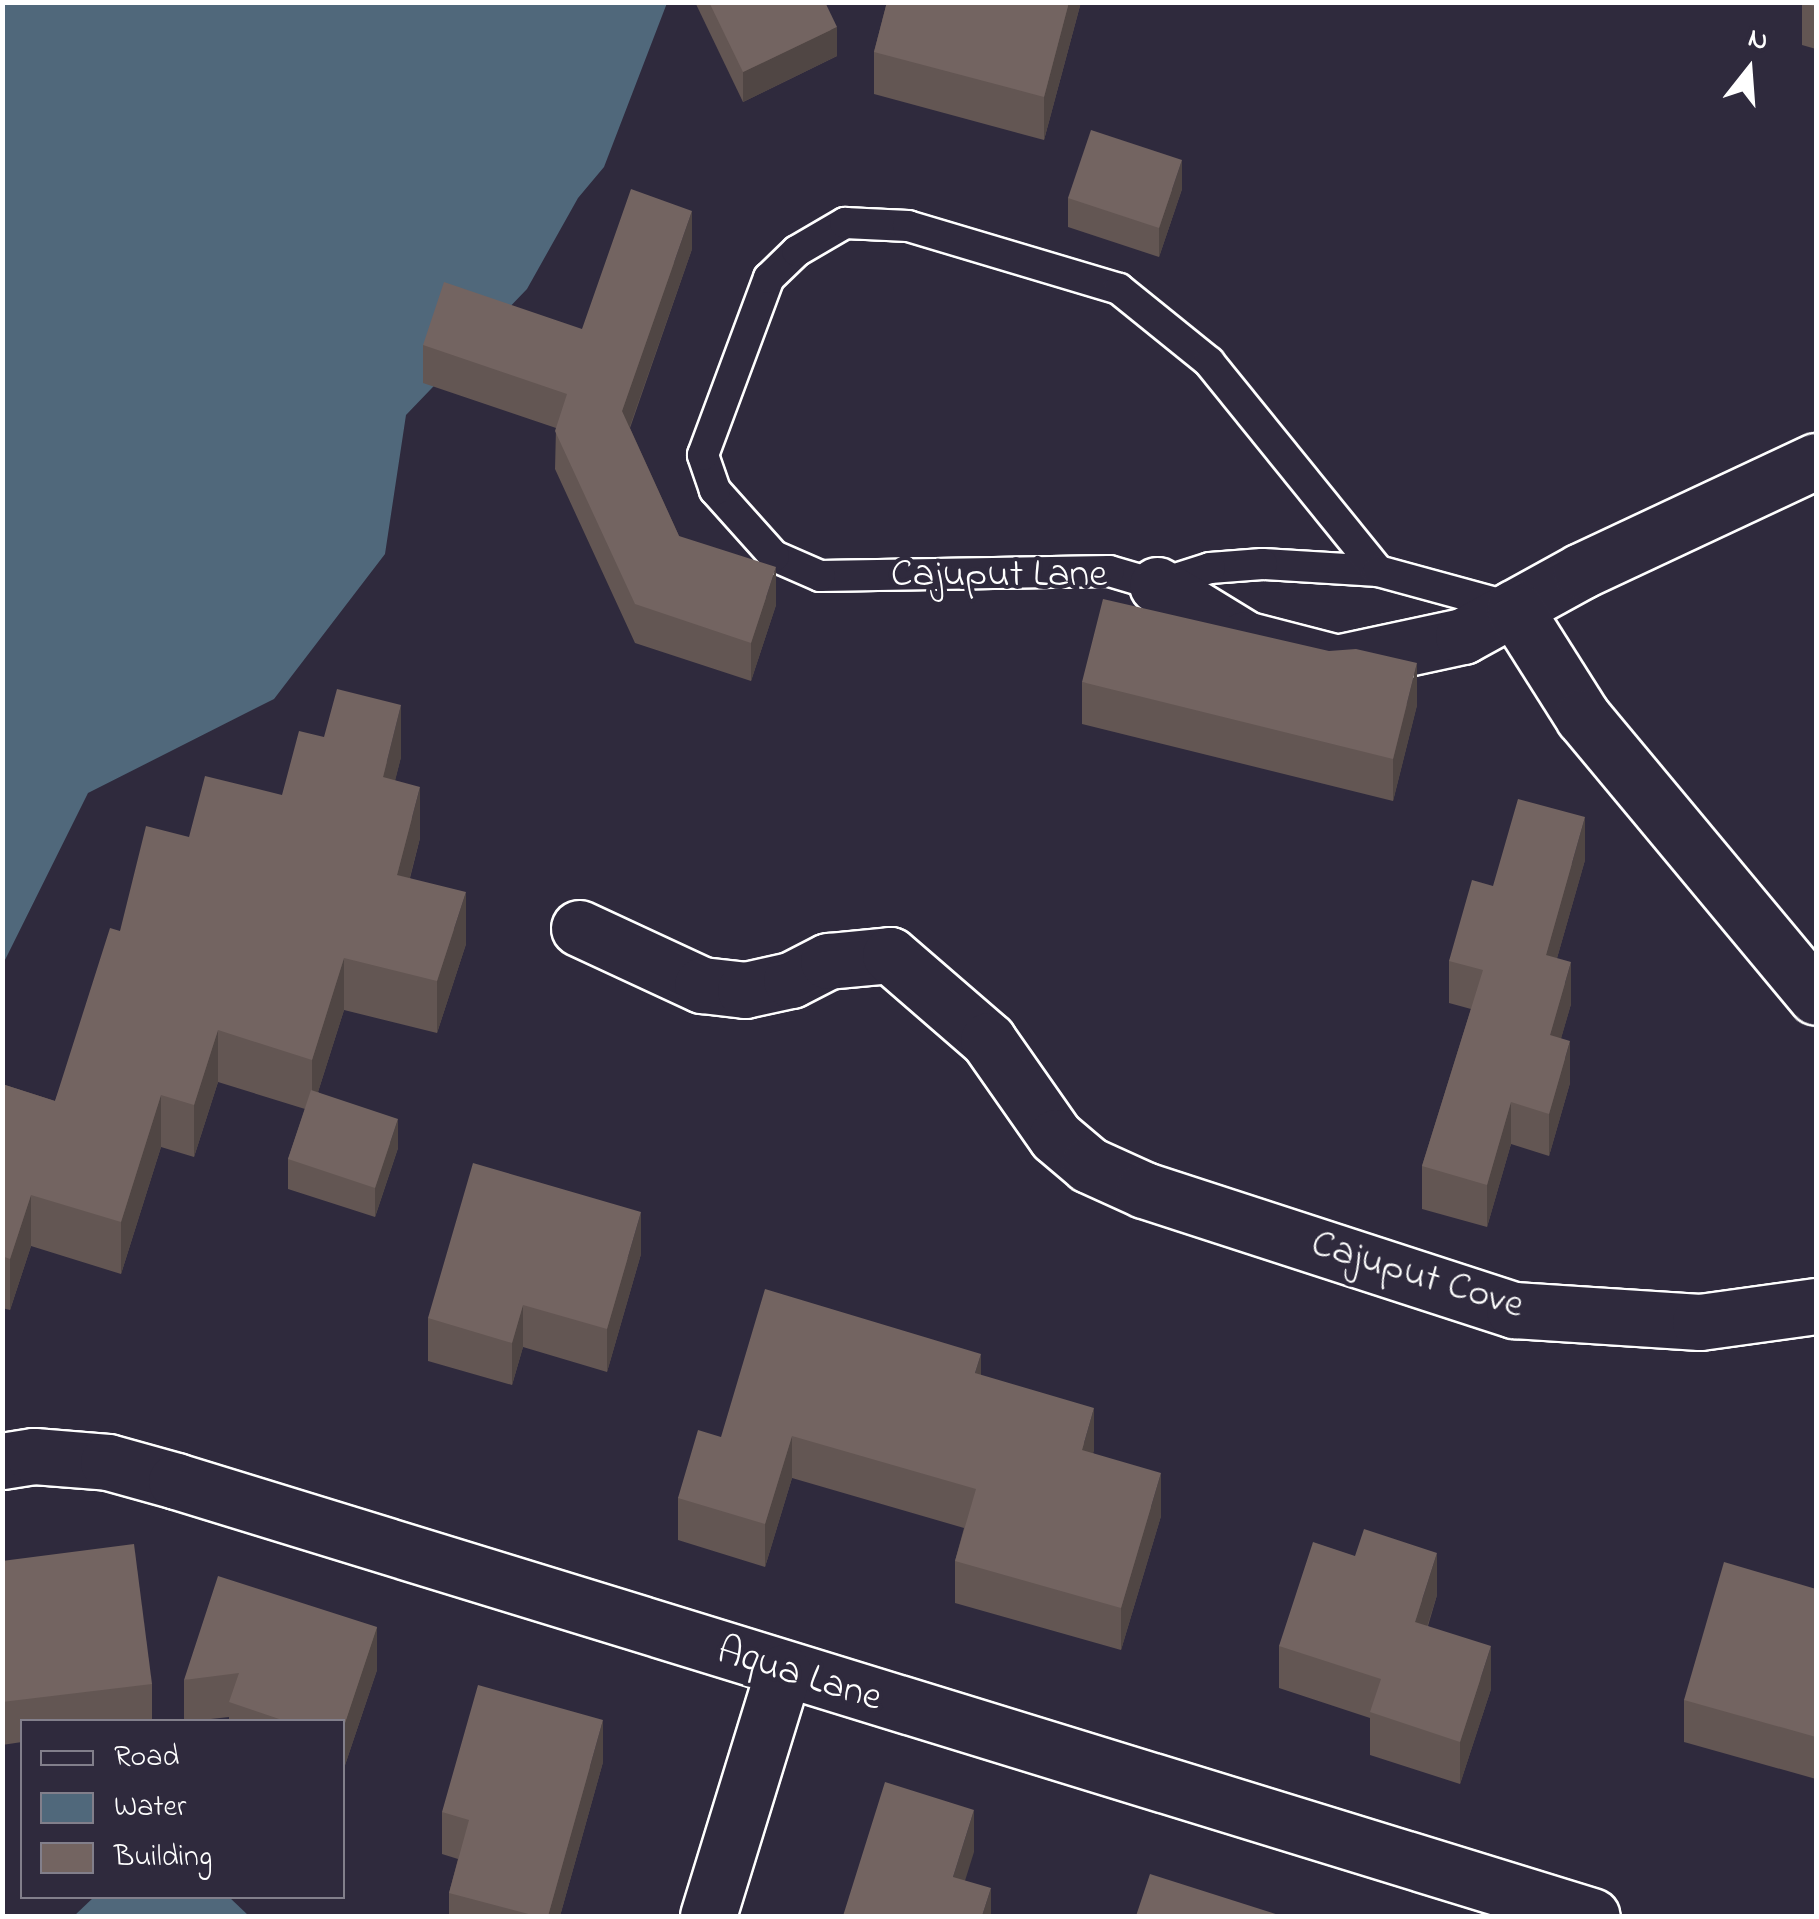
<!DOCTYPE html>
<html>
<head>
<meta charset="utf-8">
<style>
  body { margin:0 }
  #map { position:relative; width:1819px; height:1919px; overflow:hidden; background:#2f2a3d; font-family:"Indie Flower",sans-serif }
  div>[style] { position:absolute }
  .water>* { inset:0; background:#50687b }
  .roads { filter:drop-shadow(2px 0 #fff) drop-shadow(-2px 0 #fff) drop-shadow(0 2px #fff) drop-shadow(0 -2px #fff) }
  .lane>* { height:30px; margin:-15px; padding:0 15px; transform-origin:15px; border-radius:15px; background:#2f2a3d }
  .street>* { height:55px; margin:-27.5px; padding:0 27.5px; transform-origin:27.5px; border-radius:27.5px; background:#2f2a3d }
  .wall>* { inset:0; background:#635653 }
  .shaded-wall>* { inset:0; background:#504644 }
  .building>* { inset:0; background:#736461 }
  span { translate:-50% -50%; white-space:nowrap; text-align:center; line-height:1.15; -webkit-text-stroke:8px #2f2a3d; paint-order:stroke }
  .street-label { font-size:40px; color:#fff }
  .frame { position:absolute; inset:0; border:5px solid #fff; pointer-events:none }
  .legend { position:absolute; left:20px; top:1719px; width:325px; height:180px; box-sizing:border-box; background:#2f2a3d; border:2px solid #827f8b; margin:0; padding:12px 18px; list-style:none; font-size:30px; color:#fff }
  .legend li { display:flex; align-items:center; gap:20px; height:50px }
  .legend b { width:50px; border:2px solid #827f8b }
  .north { position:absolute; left:1699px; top:20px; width:100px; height:100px; -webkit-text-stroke:8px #2f2a3d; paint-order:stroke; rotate:17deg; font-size:28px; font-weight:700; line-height:40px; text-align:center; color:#fff }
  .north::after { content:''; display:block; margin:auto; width:35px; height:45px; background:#fff; clip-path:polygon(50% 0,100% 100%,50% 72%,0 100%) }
</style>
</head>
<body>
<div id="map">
  <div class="water">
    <i style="clip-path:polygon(3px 3px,667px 3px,604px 167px,578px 198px,527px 289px,406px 415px,385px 554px,274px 699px,88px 793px,3px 964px)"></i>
    <i style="clip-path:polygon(95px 1896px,229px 1897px,249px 1916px,74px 1916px)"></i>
  </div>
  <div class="roads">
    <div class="lane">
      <i style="left:1378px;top:571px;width:116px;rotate:-176.5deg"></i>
      <i style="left:1262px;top:564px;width:52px;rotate:175.6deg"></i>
      <i style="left:1210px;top:568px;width:56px;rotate:162.2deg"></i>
      <i style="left:1157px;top:585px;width:50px;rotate:-163.7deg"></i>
      <i style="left:1109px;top:571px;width:289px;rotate:179deg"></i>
      <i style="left:820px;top:576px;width:50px;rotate:-156.5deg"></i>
      <i style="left:774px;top:556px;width:89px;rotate:-131.8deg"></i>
      <i style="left:715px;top:490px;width:37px;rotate:-109deg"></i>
      <i style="left:703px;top:455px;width:189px;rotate:-69.6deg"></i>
      <i style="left:769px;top:278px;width:39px;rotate:-44deg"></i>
      <i style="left:797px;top:251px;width:56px;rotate:-30.3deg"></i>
      <i style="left:845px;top:223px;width:63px;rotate:2.7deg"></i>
      <i style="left:908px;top:226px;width:220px;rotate:16.6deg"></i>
      <i style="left:1119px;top:289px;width:116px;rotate:39deg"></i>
      <i style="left:1209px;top:362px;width:269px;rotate:51deg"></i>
      <i style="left:1378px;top:571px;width:141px;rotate:15.2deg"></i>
    </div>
    <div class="street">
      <i style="left:1157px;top:585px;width:103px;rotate:31.5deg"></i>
      <i style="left:1245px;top:639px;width:95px;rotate:14.6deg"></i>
      <i style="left:1337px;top:663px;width:129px;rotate:-12.1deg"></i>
      <i style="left:1463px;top:636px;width:135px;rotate:-28.8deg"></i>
      <i style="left:1581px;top:571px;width:259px;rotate:-25.1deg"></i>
      <i style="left:1514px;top:608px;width:129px;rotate:57.7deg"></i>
      <i style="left:1583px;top:717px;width:364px;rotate:50.2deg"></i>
      <i style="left:579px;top:928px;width:136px;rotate:24.9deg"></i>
      <i style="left:702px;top:985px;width:43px;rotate:6.6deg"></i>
      <i style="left:745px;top:990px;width:47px;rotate:-12.3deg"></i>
      <i style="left:791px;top:980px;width:42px;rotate:-27.2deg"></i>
      <i style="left:828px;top:961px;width:62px;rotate:-5.5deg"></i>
      <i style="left:890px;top:955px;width:130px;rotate:40.9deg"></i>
      <i style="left:988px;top:1040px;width:118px;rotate:55deg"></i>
      <i style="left:1056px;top:1137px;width:43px;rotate:40.3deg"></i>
      <i style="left:1089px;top:1165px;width:60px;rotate:24.4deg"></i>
      <i style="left:1144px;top:1190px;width:389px;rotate:18deg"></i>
      <i style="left:1514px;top:1310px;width:186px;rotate:3.7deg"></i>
      <i style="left:1700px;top:1322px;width:117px;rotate:-7.9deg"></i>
      <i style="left:2px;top:1461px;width:32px;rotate:-9deg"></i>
      <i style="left:34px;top:1456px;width:74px;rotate:4.6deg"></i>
      <i style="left:108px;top:1462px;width:71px;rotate:15.6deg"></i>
      <i style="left:176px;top:1481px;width:1481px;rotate:17.08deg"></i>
      <i style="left:708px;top:1916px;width:255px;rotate:-72.9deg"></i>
    </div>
  </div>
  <div class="wall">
    <i style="clip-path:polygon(695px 2px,825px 2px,837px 56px,743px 102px)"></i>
    <i style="clip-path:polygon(887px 2px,1081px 2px,1044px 140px,874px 94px,874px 52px)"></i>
    <i style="clip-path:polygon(1816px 2px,1816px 49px,1802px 45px,1802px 3px)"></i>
    <i style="clip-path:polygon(1182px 189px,1159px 257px,1068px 227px,1068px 198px)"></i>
    <i style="clip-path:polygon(692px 249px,630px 428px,679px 536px,776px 605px,751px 681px,635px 643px,555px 469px,556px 428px,423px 383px,423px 345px,582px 329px)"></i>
    <i style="clip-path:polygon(1082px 682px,1417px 705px,1393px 801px,1082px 724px)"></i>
    <i style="clip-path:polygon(401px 757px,395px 780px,420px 838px,410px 878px,466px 944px,437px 1033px,344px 1010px,318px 1092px,398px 1148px,375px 1217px,288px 1189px,288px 1159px,305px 1109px,218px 1082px,194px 1157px,161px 1147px,121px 1274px,31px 1246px,10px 1310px,2px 1308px,2px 1084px,55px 1101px,120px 931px,189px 837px,282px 795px)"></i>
    <i style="clip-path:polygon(1585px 860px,1557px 958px,1571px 1004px,1561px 1038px,1570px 1083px,1549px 1156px,1511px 1144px,1487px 1227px,1422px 1209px,1422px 1166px,1471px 1009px,1449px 1003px,1449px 961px,1493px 886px)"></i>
    <i style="clip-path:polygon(641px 1254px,607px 1372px,523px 1347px,512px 1385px,428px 1361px,428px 1318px)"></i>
    <i style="clip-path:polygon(981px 1375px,1094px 1450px,1093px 1453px,1161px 1516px,1121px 1650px,955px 1603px,955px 1561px,964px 1528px,792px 1478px,765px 1567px,678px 1540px,678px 1498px,721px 1437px)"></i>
    <i style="clip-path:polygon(2px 1561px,152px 1684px,152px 1722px,22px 1722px,22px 1742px,2px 1745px)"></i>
    <i style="clip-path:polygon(1816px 1589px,1816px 1779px,1684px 1742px,1684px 1700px)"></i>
    <i style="clip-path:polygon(1437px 1595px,1428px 1626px,1491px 1689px,1460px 1784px,1370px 1755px,1370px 1718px,1279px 1688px,1279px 1646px)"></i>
    <i style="clip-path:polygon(377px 1627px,377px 1670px,342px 1774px,342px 1722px,229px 1722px,229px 1717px,184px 1722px,184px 1680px)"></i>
    <i style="clip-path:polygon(603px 1762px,560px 1916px,449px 1916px,449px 1893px,458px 1859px,442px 1854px,442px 1812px)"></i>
  </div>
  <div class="shaded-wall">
    <i style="clip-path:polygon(1069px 2px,1081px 2px,1044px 140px,1044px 97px)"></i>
    <i style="clip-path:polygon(837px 27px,837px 56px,743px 102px,743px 72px)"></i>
    <i style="clip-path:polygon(1182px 160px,1182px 189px,1159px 257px,1159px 228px)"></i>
    <i style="clip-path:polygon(692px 211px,692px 249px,622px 449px,622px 411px)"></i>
    <i style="clip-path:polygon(776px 567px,776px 605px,751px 681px,751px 643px)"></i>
    <i style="clip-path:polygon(1417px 663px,1417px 705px,1393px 801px,1393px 759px)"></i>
    <i style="clip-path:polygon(401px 705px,401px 757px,383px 829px,383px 777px)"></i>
    <i style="clip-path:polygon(420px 787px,420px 838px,397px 927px,397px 875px)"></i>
    <i style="clip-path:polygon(1585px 817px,1585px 860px,1546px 997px,1546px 955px)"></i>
    <i style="clip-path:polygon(466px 892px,466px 944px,437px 1033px,437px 981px)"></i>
    <i style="clip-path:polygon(344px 958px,344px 1010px,312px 1111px,312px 1060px)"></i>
    <i style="clip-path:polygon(1571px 962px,1571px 1004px,1550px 1077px,1550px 1035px)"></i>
    <i style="clip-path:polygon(218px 1030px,218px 1082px,194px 1157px,194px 1105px)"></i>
    <i style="clip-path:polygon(1570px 1041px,1570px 1083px,1549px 1156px,1549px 1114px)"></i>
    <i style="clip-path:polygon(161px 1095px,161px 1147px,121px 1274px,121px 1222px)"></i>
    <i style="clip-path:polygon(1511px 1102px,1511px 1144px,1487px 1227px,1487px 1185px)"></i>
    <i style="clip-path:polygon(398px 1119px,398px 1148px,375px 1217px,375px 1188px)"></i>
    <i style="clip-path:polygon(31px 1195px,31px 1246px,10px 1310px,10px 1259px)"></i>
    <i style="clip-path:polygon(641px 1212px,641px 1254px,607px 1372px,607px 1329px)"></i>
    <i style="clip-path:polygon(523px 1305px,523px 1347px,512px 1385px,512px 1343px)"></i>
    <i style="clip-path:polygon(981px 1354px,981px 1397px,975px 1373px)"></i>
    <i style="clip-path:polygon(1094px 1408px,1094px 1450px,1082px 1492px,1082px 1450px)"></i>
    <i style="clip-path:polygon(792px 1436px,792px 1478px,765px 1567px,765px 1524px)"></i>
    <i style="clip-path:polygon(1161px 1473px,1161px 1516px,1121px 1650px,1121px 1608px)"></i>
    <i style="clip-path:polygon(1437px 1553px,1437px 1595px,1415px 1665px,1415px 1622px)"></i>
    <i style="clip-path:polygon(377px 1627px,377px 1670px,342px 1774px,342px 1732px)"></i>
    <i style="clip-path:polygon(1491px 1646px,1491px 1689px,1460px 1784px,1460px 1742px)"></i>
    <i style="clip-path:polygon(603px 1720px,603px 1762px,560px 1916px,548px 1916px)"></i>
    <i style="clip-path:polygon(974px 1810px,974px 1852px,954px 1916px,953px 1877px)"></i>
    <i style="clip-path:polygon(991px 1888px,991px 1916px,982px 1916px)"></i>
  </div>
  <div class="building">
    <i style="clip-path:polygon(709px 2px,825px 2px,837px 27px,743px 72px)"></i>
    <i style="clip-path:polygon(887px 2px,1069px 2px,1044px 97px,874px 52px)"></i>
    <i style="clip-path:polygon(1816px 2px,1816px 7px,1802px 3px,1802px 2px)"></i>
    <i style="clip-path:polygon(1091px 130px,1182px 160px,1159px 228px,1068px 198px)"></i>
    <i style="clip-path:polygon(631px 189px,692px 211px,622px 411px,679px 536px,776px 567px,751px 643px,635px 604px,555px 431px,567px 394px,423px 345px,444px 282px,582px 329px)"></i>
    <i style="clip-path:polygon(1103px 599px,1329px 651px,1356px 649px,1417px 663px,1393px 759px,1082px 682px)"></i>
    <i style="clip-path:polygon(337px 689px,401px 705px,383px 777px,420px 787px,397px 875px,466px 892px,437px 981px,344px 958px,312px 1060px,218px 1030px,194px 1105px,161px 1095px,121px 1222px,31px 1195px,10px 1259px,2px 1256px,2px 1084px,55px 1101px,110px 928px,120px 931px,146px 826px,189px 837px,205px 776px,282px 795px,299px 731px,324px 737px)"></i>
    <i style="clip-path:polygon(1518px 799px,1585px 817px,1546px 955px,1571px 962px,1550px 1035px,1570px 1041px,1549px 1114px,1511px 1102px,1487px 1185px,1422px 1166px,1483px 970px,1449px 961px,1472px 880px,1493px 886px)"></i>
    <i style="clip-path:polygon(311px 1090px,398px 1119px,375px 1188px,288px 1159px)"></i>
    <i style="clip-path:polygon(473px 1163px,641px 1212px,607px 1329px,523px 1305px,512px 1343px,428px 1318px)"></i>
    <i style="clip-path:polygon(765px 1289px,981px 1354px,975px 1373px,1094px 1408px,1082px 1450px,1161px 1473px,1121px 1608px,955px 1561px,976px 1489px,792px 1436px,765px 1524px,678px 1498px,698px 1430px,721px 1437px)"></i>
    <i style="clip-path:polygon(1364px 1529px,1437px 1553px,1415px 1622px,1491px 1646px,1460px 1742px,1370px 1712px,1381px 1679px,1279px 1646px,1313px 1542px,1355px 1556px)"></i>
    <i style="clip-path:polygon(134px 1544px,152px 1684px,2px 1702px,2px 1561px)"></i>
    <i style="clip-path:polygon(1724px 1562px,1816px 1589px,1816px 1737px,1684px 1700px)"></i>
    <i style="clip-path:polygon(218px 1576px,377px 1627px,342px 1732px,342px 1722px,288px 1722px,229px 1702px,239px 1673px,184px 1680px)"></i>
    <i style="clip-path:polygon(478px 1685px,603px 1720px,548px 1916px,536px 1916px,449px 1893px,469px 1820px,442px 1812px)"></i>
    <i style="clip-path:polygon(885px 1782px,974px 1810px,953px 1877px,991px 1888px,982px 1916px,843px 1916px)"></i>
    <i style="clip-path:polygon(1150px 1874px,1282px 1916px,1136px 1916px)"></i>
  </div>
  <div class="street-label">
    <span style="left:999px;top:576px">Cajuput Lane</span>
    <span style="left:1417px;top:1276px;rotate:17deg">Cajuput Cove</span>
    <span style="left:799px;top:1676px;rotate:17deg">Aqua Lane</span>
  </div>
  <div class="frame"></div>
  <ul class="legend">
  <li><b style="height:12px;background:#2f2a3d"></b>Road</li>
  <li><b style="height:28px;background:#50687b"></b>Water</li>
  <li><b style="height:28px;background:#736461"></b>Building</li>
  </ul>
  <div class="north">N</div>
</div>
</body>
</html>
